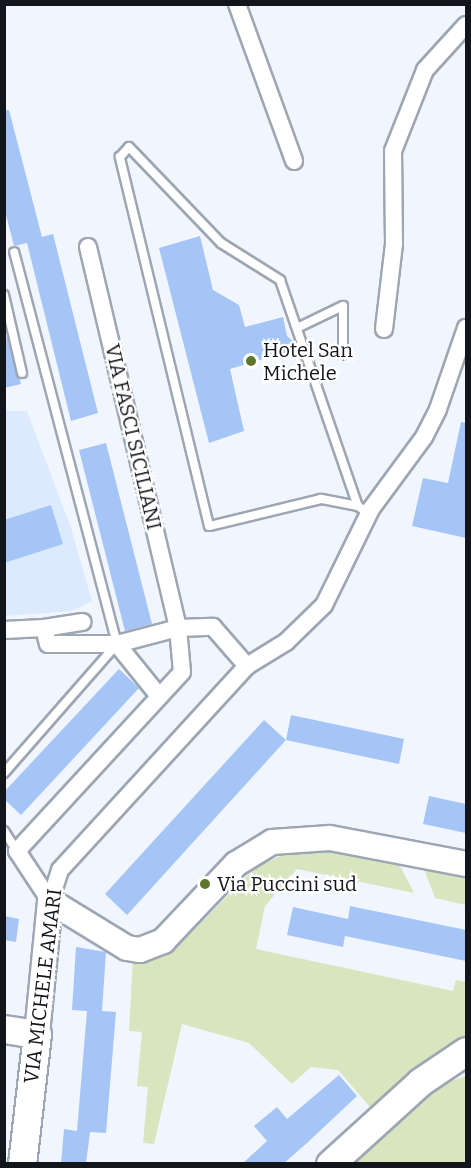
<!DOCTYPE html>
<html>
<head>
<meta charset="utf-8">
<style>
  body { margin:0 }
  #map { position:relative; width:471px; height:1168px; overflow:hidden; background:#f0f5fe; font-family:Bitter,serif }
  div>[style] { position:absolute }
  .built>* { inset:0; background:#dceafe }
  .green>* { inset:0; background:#d7e6be }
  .building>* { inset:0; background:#a4c5f5 }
  .roads { filter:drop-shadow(2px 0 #9da6b3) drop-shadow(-2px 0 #9da6b3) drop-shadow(0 2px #9da6b3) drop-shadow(0 -2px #9da6b3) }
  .lane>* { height:8px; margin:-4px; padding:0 4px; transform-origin:4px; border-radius:4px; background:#fff }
  .street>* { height:16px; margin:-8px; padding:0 8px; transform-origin:8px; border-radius:8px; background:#fff }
  .secondary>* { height:24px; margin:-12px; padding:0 12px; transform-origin:12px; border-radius:12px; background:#fff }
  .primary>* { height:27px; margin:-13.5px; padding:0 13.5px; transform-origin:13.5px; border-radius:13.5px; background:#fff }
  .dots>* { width:16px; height:16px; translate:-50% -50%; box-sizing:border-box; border:3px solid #fff; border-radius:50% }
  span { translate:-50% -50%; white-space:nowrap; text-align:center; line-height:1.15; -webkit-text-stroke:4.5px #fff; paint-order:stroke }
  .poi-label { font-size:20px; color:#12151a }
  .left { translate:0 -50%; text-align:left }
  .street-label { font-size:20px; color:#12151a }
  .frame { position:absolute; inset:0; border:6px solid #12151a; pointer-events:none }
</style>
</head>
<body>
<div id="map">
  <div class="built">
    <i style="clip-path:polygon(5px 411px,27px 411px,71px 528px,92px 601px,71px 611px,5px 616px)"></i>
  </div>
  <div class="green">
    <i style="clip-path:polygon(324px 847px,398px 862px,414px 893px,297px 869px,265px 906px,256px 949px,453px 991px,456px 980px,466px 982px,466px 1038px,405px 1077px,370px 1107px,338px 1070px,311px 1067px,292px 1084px,249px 1043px,182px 1024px,154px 1144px,143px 1143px,148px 1087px,137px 1086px,142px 1032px,129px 1031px,133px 958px,174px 950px,256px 867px,294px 850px)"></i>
    <i style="clip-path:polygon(424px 869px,466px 878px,466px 905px,435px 898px)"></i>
    <i style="clip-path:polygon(466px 1076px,466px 1163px,340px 1164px,424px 1091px)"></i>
  </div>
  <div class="building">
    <i style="clip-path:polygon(4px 110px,9px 110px,42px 237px,53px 234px,98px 413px,71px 421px,27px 243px,14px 246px,4px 207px)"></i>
    <i style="clip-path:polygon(200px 236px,213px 290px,239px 305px,245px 327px,283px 317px,287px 336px,295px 343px,293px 350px,230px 369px,244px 431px,209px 443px,159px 248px)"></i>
    <i style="clip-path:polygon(7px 337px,21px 384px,4px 388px,4px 338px)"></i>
    <i style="clip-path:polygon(461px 422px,466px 423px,466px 538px,412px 526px,423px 478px,448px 483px)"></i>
    <i style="clip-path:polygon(106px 443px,152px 624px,125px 631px,79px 450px)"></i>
    <i style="clip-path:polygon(51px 505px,63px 544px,4px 563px,4px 520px)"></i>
    <i style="clip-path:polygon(119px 669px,139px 688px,21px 815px,4px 799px,4px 792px)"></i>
    <i style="clip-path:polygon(291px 715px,404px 739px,399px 764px,286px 740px)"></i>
    <i style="clip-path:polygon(264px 720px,286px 740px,127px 915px,105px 894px)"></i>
    <i style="clip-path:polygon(429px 796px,466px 804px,466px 833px,423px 824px)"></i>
    <i style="clip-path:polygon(350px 906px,466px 930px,466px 961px,345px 936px,343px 947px,287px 935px,293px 907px,348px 919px)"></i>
    <i style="clip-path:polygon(4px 916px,19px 919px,16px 942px,4px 940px)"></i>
    <i style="clip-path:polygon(76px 947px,106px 952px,102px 1011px,116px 1012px,106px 1133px,90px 1132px,86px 1164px,61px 1164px,64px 1129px,77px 1131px,87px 1011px,72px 1010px)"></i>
    <i style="clip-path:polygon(339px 1075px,357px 1096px,307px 1143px,283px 1164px,242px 1164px,267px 1141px,254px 1126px,277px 1107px,287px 1119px)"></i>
  </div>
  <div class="roads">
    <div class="lane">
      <i style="left:4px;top:295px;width:80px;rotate:77deg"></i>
      <i style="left:297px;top:328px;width:51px;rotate:-25.6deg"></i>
      <i style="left:343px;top:306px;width:49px;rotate:90deg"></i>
      <i style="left:358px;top:506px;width:38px;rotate:-169deg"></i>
      <i style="left:321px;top:499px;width:115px;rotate:166.4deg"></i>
      <i style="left:209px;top:526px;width:380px;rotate:-103.6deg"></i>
      <i style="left:120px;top:157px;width:13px;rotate:-48deg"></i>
      <i style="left:129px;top:147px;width:133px;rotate:46.2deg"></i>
      <i style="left:221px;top:243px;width:70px;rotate:32.1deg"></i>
      <i style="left:280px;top:280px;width:239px;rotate:71deg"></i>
      <i style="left:358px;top:506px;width:14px;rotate:36deg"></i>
      <i style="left:4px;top:773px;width:171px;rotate:-48.8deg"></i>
      <i style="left:117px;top:644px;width:405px;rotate:-104.7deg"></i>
      <i style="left:4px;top:831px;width:24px;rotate:57deg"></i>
    </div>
    <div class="street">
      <i style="left:237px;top:4px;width:167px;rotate:70deg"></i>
      <i style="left:88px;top:247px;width:391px;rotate:76.7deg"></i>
      <i style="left:178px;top:628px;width:35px;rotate:-2deg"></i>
      <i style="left:213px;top:627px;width:52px;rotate:48.9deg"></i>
      <i style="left:384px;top:329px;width:86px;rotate:-83.3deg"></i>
      <i style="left:394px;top:244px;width:93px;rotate:-90.6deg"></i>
      <i style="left:393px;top:151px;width:87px;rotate:-68.4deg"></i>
      <i style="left:425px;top:70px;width:61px;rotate:-47.7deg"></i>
      <i style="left:44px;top:628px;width:39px;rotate:-9deg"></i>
      <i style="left:4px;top:630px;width:40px;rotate:-2.9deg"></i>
      <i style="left:44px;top:628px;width:16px;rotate:76deg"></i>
      <i style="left:48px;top:644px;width:69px"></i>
      <i style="left:117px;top:644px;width:67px;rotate:51.1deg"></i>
      <i style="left:50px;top:901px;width:33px;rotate:-72deg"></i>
      <i style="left:60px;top:870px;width:277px;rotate:-47.5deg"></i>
      <i style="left:247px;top:666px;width:46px;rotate:-31.6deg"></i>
      <i style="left:286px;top:642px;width:53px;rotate:-44.2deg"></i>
      <i style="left:324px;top:605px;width:107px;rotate:-63.9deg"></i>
      <i style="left:371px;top:509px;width:89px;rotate:-53.6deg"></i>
      <i style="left:424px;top:437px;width:31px;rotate:-63deg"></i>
      <i style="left:438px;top:409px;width:86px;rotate:-70.9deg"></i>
      <i style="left:50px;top:901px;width:60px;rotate:-123.4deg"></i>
      <i style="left:17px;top:851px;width:243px;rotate:-47.3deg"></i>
      <i style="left:182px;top:672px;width:44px;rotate:-95.2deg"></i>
      <i style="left:178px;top:628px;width:63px;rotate:165.3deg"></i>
    </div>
    <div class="secondary">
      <i style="left:37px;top:1034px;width:134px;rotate:-84.4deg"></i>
      <i style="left:50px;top:901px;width:90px;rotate:31.4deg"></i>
      <i style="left:127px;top:948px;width:13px;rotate:9deg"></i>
      <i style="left:140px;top:950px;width:25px;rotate:-21deg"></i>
      <i style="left:163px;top:941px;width:106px;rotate:-46.5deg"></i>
      <i style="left:236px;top:864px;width:42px;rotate:-31.4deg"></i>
      <i style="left:272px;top:842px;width:58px;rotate:-3.9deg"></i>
      <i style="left:330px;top:838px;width:138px;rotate:10.8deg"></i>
    </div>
    <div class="primary">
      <i style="left:4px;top:1029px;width:33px;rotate:9deg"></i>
      <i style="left:37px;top:1034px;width:131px;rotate:96.6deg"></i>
      <i style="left:330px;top:1164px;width:122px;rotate:-42.3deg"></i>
      <i style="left:420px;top:1082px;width:55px;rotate:-34deg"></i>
    </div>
  </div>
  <div class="dots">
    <i style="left:251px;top:361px;background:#5f772a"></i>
    <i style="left:205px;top:884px;background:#5f772a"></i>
  </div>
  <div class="poi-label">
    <span class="left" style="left:263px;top:362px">Hotel San<br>Michele</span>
    <span class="left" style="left:217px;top:884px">Via Puccini sud</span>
  </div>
  <div class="street-label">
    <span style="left:133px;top:437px;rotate:77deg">VIA FASCI SICILIANI</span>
    <span style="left:43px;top:986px;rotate:-83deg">VIA MICHELE AMARI</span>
  </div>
  <div class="frame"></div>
</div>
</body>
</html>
